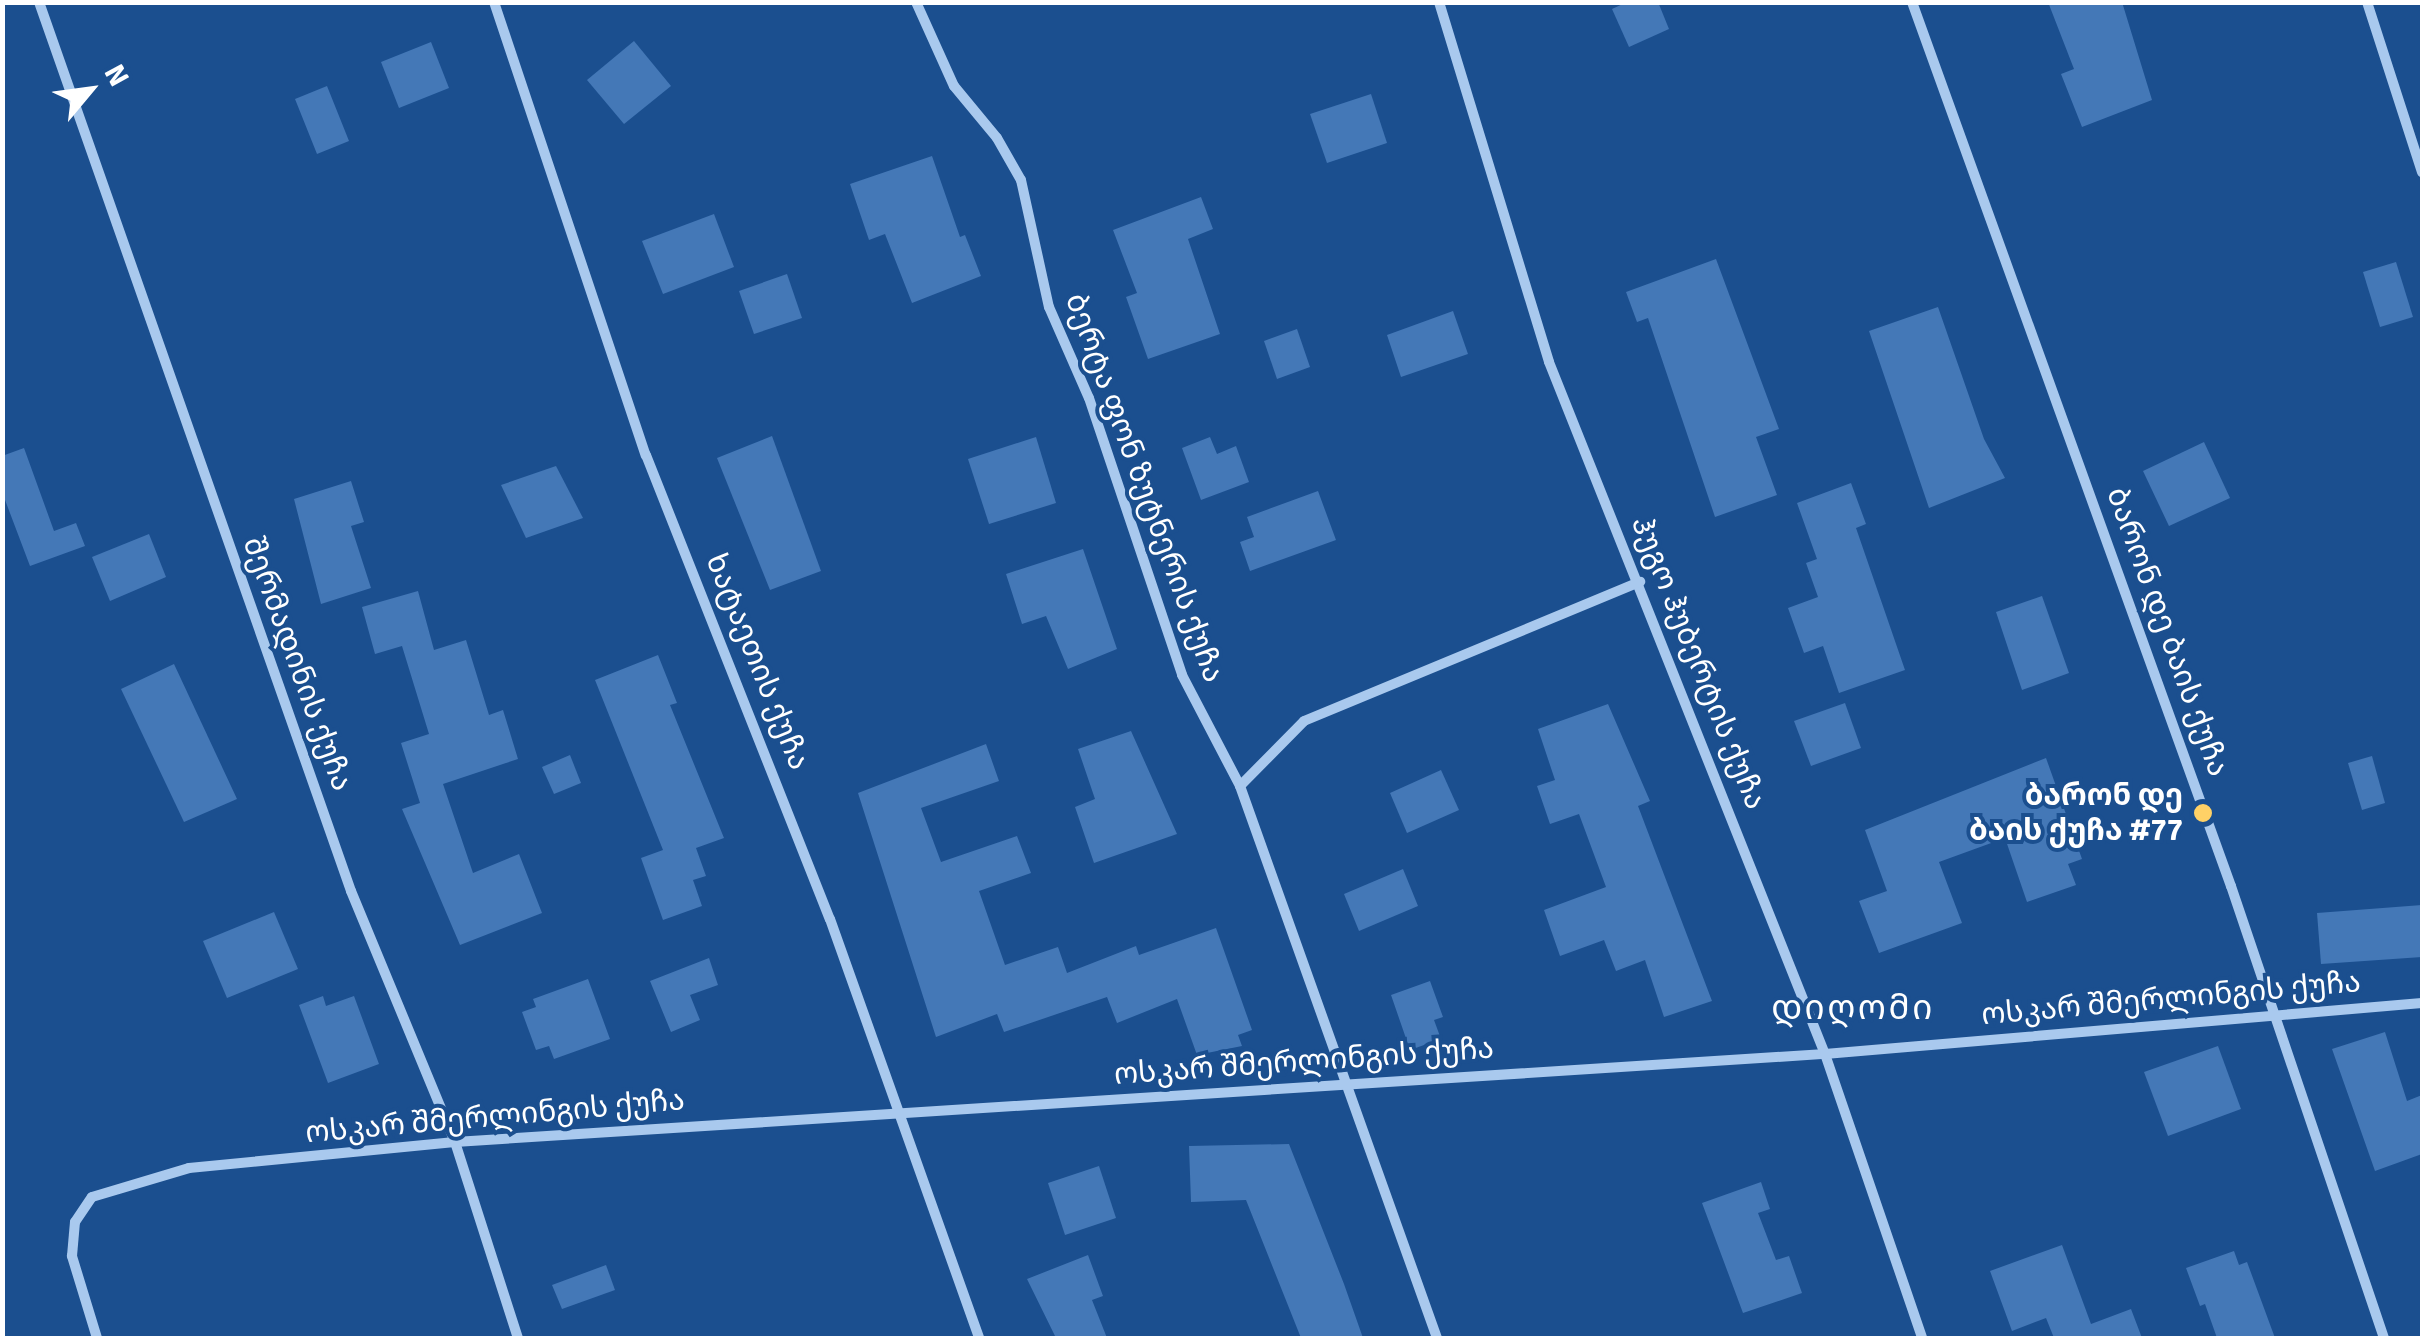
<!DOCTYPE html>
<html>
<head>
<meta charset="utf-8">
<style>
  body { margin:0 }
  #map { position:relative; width:2425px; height:1341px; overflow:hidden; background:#1b4f8f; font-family:Signika,"Noto Sans Georgian",sans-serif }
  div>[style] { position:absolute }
  .building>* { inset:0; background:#4478b7 }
  .street>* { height:10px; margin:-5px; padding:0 5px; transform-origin:5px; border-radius:5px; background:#a9c9ee }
  .dots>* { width:28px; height:28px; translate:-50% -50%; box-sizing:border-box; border:5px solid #1b4f8f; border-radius:50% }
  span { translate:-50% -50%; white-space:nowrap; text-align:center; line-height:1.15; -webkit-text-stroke:8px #1b4f8f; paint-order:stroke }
  .street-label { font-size:30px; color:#fff }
  .poi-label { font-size:30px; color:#fff; font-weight:700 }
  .right { translate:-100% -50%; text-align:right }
  .quarter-label { font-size:35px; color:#fff; letter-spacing:2.5px }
  .frame { position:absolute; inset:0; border:5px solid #fff; pointer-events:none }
  .north { position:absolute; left:40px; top:40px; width:100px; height:100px; -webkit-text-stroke:8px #1b4f8f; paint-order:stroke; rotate:61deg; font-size:28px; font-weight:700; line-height:40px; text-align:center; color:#fff }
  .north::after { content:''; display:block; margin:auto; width:35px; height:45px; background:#fff; clip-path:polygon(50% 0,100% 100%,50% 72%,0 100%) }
</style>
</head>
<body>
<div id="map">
  <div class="building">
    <i style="clip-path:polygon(1627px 2px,1658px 2px,1669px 29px,1629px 47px,1612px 9px)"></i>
    <i style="clip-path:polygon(2048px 2px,2122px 2px,2152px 100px,2082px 127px,2061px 74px,2074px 69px)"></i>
    <i style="clip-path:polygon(634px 41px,671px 86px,624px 124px,587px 80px)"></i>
    <i style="clip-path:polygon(431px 42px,449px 88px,399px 108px,381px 62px)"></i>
    <i style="clip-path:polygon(327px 86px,349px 141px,317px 154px,295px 99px)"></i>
    <i style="clip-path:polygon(1371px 94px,1387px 143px,1327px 163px,1310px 114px)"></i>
    <i style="clip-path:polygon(932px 156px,960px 237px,965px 235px,981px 276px,912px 303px,885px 234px,869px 240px,850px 184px)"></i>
    <i style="clip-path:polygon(1201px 197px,1213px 229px,1188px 239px,1220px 334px,1148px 359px,1126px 297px,1137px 293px,1113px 230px)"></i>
    <i style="clip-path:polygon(714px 214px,734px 267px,663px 294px,642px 241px)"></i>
    <i style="clip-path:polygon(1716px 259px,1779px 429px,1756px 437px,1777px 495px,1715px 517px,1648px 318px,1637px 322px,1626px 292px)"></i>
    <i style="clip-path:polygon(2396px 262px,2413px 317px,2380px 327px,2363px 272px)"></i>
    <i style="clip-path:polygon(787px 274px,802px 318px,754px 334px,739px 291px)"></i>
    <i style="clip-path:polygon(1938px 307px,1984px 439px,2005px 478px,1929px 508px,1869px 331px)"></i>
    <i style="clip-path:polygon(1453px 311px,1468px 354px,1401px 377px,1387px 335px)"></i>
    <i style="clip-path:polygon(1297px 329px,1310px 367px,1277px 379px,1264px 341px)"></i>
    <i style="clip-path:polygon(772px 436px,821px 571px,770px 590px,717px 458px)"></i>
    <i style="clip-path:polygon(1036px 437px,1056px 503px,989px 524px,968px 459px)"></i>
    <i style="clip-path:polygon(1210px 437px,1217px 454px,1236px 446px,1249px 482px,1201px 500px,1182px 448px)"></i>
    <i style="clip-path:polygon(2204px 442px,2230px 498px,2169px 526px,2143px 471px)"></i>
    <i style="clip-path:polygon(24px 448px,54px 531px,76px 523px,85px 546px,30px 566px,2px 492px,2px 456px)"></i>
    <i style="clip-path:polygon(556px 466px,583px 518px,526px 538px,501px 485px)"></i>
    <i style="clip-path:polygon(351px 481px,364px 522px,351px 526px,371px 588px,321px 604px,294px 499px)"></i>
    <i style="clip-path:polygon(1851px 483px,1866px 524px,1856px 528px,1905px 670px,1839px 693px,1823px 646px,1804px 653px,1788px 608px,1818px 597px,1806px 563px,1817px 559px,1797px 503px)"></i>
    <i style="clip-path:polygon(1318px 491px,1336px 540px,1250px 571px,1240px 542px,1254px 537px,1247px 517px)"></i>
    <i style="clip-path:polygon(149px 534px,166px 577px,110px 601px,92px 557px)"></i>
    <i style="clip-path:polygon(1083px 549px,1117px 649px,1068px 669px,1046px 616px,1022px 624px,1006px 574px)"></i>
    <i style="clip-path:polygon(418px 591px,434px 650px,466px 640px,489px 715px,503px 710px,518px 759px,443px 784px,473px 873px,519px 854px,542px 913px,460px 945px,402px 809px,420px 803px,401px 743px,429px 734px,402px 646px,375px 654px,362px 607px)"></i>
    <i style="clip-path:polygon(2042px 596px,2069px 673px,2022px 690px,1996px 612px)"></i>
    <i style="clip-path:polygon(658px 655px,677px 703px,670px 705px,724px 838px,696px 848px,706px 876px,693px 880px,702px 906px,663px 920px,641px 858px,663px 850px,595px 680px)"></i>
    <i style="clip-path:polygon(174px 664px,237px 799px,184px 822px,121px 689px)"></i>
    <i style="clip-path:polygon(1845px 703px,1861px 748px,1811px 766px,1794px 721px)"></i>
    <i style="clip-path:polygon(1608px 704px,1650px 801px,1638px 806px,1712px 1001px,1664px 1017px,1645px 960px,1616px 971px,1604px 940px,1560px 956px,1544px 910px,1606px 887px,1579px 814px,1550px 824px,1537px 786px,1555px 780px,1538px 729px)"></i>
    <i style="clip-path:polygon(1131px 731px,1177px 834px,1094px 863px,1075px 807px,1095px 799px,1078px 749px)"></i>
    <i style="clip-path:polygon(986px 744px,999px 781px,921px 808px,941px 862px,1017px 836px,1031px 873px,979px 891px,1005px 965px,1058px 947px,1067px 973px,1136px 946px,1139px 955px,1216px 928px,1252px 1030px,1238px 1035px,1242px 1046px,1197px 1055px,1177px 999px,1117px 1023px,1107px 997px,1004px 1032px,997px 1014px,936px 1037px,858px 793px)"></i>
    <i style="clip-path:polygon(570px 755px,581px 783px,554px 794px,542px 767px)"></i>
    <i style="clip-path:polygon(2372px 756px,2385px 803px,2362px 810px,2348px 763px)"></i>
    <i style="clip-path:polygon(2046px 758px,2082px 859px,2068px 864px,2076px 885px,2027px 902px,2005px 838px,1939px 862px,1962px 923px,1879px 953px,1859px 901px,1887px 891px,1865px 830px)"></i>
    <i style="clip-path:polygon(1441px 770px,1459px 810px,1407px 833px,1390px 793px)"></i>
    <i style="clip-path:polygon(1403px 869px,1418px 906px,1359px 931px,1344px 894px)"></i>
    <i style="clip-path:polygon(2422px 905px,2422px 957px,2321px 964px,2317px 913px)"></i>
    <i style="clip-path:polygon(274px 912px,298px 969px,227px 998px,203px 941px)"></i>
    <i style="clip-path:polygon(709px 958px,718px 985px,690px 995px,700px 1020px,671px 1032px,650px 981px)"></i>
    <i style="clip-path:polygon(588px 979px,610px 1039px,554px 1059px,549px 1046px,536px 1050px,522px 1012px,536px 1007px,533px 999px)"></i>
    <i style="clip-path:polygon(1430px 981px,1443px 1017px,1434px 1020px,1441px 1039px,1410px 1050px,1391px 995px)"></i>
    <i style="clip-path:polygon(323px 996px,326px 1006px,354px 996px,379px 1064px,328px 1083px,299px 1005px)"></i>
    <i style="clip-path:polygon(2385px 1032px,2407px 1101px,2422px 1095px,2422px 1154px,2375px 1171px,2332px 1049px)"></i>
    <i style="clip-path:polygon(2218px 1046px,2241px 1109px,2168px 1136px,2144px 1072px)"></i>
    <i style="clip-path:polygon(1289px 1144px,1344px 1284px,1363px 1338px,1301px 1338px,1246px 1200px,1191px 1202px,1189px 1146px)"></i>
    <i style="clip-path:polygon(1099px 1166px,1116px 1218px,1065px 1235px,1048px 1183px)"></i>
    <i style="clip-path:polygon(1761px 1182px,1770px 1209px,1758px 1213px,1776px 1260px,1789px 1256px,1802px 1293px,1743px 1313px,1702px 1203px)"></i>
    <i style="clip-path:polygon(2062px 1245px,2091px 1324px,2131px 1309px,2142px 1338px,2054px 1338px,2046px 1318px,2012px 1331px,1990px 1271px)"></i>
    <i style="clip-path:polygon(2234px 1251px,2239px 1265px,2247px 1262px,2275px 1338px,2217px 1338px,2205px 1304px,2200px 1306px,2186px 1268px)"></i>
    <i style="clip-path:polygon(1088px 1255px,1103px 1296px,1092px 1300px,1107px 1338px,1056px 1338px,1027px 1279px)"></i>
    <i style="clip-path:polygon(606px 1265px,615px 1290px,562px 1309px,552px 1285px)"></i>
  </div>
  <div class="street">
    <i style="left:39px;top:2px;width:942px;rotate:70.66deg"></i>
    <i style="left:351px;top:891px;width:272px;rotate:67.5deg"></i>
    <i style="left:455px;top:1142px;width:206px;rotate:72.2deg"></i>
    <i style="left:494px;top:2px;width:478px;rotate:71.5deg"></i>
    <i style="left:646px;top:455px;width:499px;rotate:68.4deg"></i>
    <i style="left:830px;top:919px;width:445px;rotate:70.4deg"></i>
    <i style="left:916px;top:2px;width:92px;rotate:65.7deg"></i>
    <i style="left:954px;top:86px;width:67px;rotate:50.4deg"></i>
    <i style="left:997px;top:138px;width:48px;rotate:60.3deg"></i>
    <i style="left:1021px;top:180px;width:130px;rotate:77.6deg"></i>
    <i style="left:1049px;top:307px;width:99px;rotate:66.3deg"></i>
    <i style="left:1089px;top:398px;width:292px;rotate:71.4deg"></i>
    <i style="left:1182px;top:675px;width:125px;rotate:62.4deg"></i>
    <i style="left:1240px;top:786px;width:586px;rotate:70.36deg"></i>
    <i style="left:1439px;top:2px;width:376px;rotate:73deg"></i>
    <i style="left:1549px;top:362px;width:745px;rotate:68.26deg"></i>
    <i style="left:1825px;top:1054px;width:300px;rotate:71.1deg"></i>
    <i style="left:1912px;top:2px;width:940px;rotate:70.16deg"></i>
    <i style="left:2231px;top:886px;width:477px;rotate:71.3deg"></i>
    <i style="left:2367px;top:2px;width:179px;rotate:72.1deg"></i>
    <i style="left:1240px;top:786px;width:91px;rotate:-45.4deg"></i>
    <i style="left:1304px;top:721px;width:364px;rotate:-22.5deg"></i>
    <i style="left:97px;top:1338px;width:86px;rotate:-107deg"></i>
    <i style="left:72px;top:1256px;width:34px;rotate:-85deg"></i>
    <i style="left:75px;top:1222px;width:30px;rotate:-56deg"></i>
    <i style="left:92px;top:1197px;width:101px;rotate:-16.6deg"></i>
    <i style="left:189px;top:1168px;width:267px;rotate:-5.6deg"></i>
    <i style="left:455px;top:1142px;width:1373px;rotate:-3.68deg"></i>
    <i style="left:1825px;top:1054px;width:599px;rotate:-4.88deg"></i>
  </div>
  <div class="dots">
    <i style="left:2203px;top:813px;background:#ffd166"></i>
  </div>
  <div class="street-label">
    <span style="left:1144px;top:488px;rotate:70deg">ბერტა ფონ ზუტნერის ქუჩა</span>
    <span style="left:2167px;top:632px;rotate:70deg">ბარონ დე ბაის ქუჩა</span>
    <span style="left:757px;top:662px;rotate:68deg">ხატაეთის ქუჩა</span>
    <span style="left:1698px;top:663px;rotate:68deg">ჰუგო ჰუბერტის ქუჩა</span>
    <span style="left:297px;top:664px;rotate:70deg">შერმადინის ქუჩა</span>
    <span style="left:2171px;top:999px;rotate:-5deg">ოსკარ შმერლინგის ქუჩა</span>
    <span style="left:1304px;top:1062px;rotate:-4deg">ოსკარ შმერლინგის ქუჩა</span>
    <span style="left:495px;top:1117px;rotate:-5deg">ოსკარ შმერლინგის ქუჩა</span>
  </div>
  <div class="poi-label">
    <span class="right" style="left:2183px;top:813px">ბარონ დე<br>ბაის ქუჩა #77</span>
  </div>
  <div class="quarter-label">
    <span style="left:1853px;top:1008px">დიღომი</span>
  </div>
  <div class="frame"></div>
  <div class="north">N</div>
</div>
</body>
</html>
